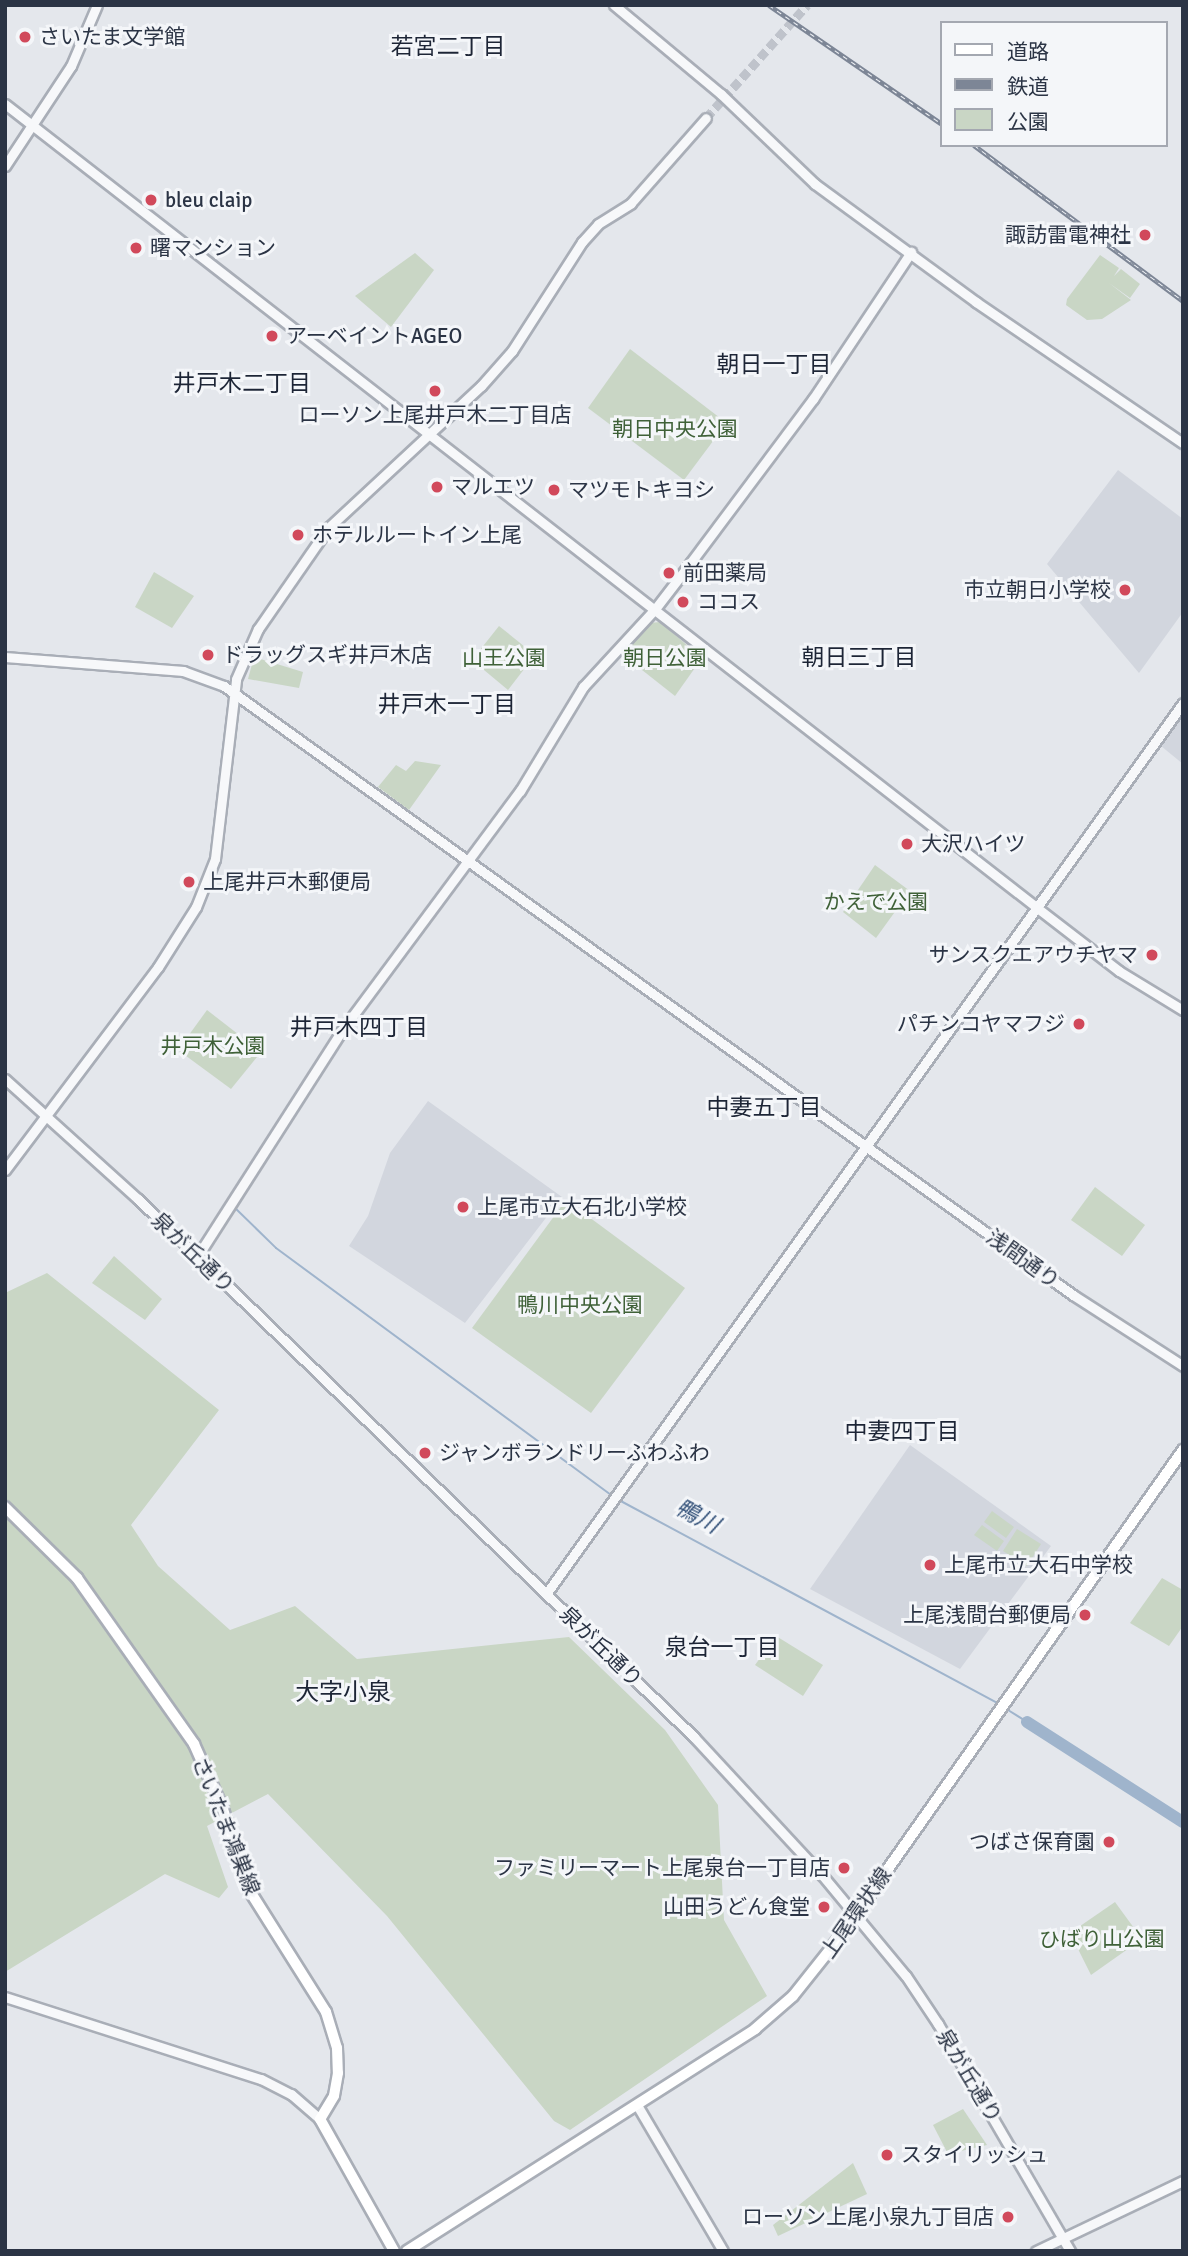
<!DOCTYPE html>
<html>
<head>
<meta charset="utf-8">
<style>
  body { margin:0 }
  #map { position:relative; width:1188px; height:2256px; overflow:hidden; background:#e4e7ec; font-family:Signika,"Noto Sans JP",sans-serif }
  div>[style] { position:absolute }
  .built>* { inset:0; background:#d2d6de }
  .green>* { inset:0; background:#c9d6c5 }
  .stream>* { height:2px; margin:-1px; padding:0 1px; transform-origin:1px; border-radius:1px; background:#9fb4cc }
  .river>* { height:12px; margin:-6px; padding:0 6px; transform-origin:6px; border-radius:6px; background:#9fb4cc }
  .minor-tunnel>* { height:9px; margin-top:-4.5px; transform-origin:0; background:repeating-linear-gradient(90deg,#bfc3cb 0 9px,transparent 0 13.5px) }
  .roads { filter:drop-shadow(2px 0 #a9aeb7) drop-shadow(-2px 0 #a9aeb7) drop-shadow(0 2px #a9aeb7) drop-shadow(0 -2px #a9aeb7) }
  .minor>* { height:9px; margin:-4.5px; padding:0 4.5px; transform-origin:4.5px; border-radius:4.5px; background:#f7f8fa }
  .major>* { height:10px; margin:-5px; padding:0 5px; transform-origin:5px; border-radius:5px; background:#fff }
  .rail>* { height:4.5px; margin-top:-2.25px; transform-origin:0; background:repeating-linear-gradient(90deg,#f4f6f9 0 5px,#7d8696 0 10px); box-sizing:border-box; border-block:2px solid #7d8696 }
  .dots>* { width:19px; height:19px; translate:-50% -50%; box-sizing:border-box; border:4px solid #f4f6f9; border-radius:50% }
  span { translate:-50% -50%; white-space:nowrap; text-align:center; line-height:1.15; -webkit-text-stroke:6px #f4f6f9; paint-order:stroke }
  .poi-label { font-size:21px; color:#2b3445 }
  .left { translate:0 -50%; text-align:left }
  .right { translate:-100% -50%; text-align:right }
  .park-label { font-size:21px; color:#3f6138 }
  .street-label { font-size:21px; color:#2b3445 }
  .neighbourhood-label { font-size:23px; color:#1d2536 }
  .water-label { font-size:23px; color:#34527a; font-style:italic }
  .quarter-label { font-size:24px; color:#1d2536 }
  .frame { position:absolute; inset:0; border:7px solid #2b3445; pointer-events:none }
  .legend { position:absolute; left:940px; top:21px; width:228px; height:126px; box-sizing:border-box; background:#f4f6f9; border:2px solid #a4a8b1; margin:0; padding:9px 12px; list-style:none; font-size:21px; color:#2b3445 }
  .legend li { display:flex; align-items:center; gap:14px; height:35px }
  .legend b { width:35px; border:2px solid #a4a8b1 }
</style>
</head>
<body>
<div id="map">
  <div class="built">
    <i style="clip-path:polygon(1118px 470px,1183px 519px,1183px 612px,1139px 673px,1047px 564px)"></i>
    <i style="clip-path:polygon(1183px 716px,1183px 764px,1161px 746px)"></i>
    <i style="clip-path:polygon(428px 1101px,562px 1197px,465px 1323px,349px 1246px,368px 1216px,390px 1153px)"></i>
    <i style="clip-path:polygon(910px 1445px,1051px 1546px,960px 1669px,810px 1589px)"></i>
  </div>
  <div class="green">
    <i style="clip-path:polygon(415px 253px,434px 270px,391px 327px,355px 296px)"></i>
    <i style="clip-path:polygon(1100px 255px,1119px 268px,1114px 276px,1121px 269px,1140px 284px,1130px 298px,1109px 283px,1131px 300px,1102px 319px,1087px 320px,1066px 305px,1067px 299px)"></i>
    <i style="clip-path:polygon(630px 349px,724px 421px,725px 425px,684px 480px,588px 408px)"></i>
    <i style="clip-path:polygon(154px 572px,194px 596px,172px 628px,135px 607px)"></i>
    <i style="clip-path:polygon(660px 622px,702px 658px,675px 696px,623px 655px,650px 623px)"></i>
    <i style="clip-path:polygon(499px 626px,535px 655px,508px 690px,472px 660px)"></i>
    <i style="clip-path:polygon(254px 657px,303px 672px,299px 688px,248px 679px)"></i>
    <i style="clip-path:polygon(415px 761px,441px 765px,409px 810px,378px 787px,396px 765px,406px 771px)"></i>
    <i style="clip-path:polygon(875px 865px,910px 891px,876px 938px,843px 912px)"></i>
    <i style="clip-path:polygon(207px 1010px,261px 1052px,231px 1089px,178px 1050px)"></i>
    <i style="clip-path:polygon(1095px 1187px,1145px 1225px,1122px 1256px,1071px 1220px)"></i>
    <i style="clip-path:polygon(566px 1200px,685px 1288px,591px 1413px,472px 1328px)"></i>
    <i style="clip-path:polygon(114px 1256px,162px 1299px,145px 1320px,92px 1283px)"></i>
    <i style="clip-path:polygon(47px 1273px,219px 1410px,131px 1525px,158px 1566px,230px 1630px,295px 1606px,357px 1659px,569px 1637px,665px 1730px,718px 1805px,724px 1920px,767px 1996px,570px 2130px,554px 2121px,387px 1916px,268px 1794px,207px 1826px,228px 1887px,219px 1898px,165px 1874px,5px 1972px,5px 1293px)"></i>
    <i style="clip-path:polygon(992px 1511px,1014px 1527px,1006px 1538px,984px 1522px)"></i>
    <i style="clip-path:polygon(982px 1525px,1004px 1541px,997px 1551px,974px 1535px)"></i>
    <i style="clip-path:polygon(1017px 1529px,1041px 1544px,1027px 1566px,1003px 1551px)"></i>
    <i style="clip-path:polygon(1162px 1578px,1183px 1590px,1183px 1626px,1169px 1646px,1130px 1623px)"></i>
    <i style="clip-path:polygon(776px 1636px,823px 1665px,803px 1696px,755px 1665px)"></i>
    <i style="clip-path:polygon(1115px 1902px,1142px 1939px,1091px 1975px,1070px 1933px)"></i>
    <i style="clip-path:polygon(963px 2109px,987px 2145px,948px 2154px,933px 2125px)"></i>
    <i style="clip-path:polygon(853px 2163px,867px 2194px,778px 2236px,773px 2225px)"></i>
  </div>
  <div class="stream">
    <i style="left:233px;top:1206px;width:60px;rotate:44.3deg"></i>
    <i style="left:276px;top:1248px;width:418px;rotate:36.4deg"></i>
    <i style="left:617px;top:1499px;width:434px;rotate:28.2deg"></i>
    <i style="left:1008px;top:1710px;width:22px;rotate:32deg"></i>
  </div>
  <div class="river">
    <i style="left:1027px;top:1722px;width:185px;rotate:32.7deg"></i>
  </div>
  <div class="minor-tunnel">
    <i style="left:706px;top:118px;width:152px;rotate:-48.2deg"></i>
  </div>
  <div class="roads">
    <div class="minor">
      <i style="left:614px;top:5px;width:139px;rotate:39.8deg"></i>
      <i style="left:721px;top:94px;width:130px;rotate:43.8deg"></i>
      <i style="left:815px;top:184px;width:200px;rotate:36.2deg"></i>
      <i style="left:976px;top:302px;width:250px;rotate:34.3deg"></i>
      <i style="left:5px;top:104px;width:1307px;rotate:37.91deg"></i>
      <i style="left:1036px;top:907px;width:105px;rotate:37.6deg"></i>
      <i style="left:1119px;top:971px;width:75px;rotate:31.4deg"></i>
      <i style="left:5px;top:166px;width:120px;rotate:-56.6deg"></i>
      <i style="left:71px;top:66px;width:66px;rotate:-66.9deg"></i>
      <i style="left:5px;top:657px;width:179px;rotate:4.5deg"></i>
      <i style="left:183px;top:671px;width:44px;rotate:20.1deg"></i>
      <i style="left:224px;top:686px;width:1045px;rotate:35.65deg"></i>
      <i style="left:1073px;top:1295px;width:131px;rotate:32.8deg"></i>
      <i style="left:5px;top:1079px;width:179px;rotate:42.1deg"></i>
      <i style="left:138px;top:1199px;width:774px;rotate:44.06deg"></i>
      <i style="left:694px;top:1737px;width:188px;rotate:47.2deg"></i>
      <i style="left:822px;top:1875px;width:131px;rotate:50.3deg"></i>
      <i style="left:906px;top:1976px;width:58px;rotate:56.3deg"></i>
      <i style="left:938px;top:2024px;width:263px;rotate:59.8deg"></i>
      <i style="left:5px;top:1170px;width:254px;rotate:-53deg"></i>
      <i style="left:158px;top:967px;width:71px;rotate:-57.7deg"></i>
      <i style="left:196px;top:907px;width:52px;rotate:-68.4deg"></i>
      <i style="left:215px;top:859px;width:181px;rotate:-83.3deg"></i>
      <i style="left:236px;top:679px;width:55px;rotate:-66.3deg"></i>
      <i style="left:258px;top:629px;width:123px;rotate:-55.3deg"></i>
      <i style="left:328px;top:528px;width:209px;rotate:-42.9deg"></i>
      <i style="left:481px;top:386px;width:47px;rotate:-48.5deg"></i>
      <i style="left:512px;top:351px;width:130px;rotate:-57.3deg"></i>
      <i style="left:582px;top:242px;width:24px;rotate:-48deg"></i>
      <i style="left:598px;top:224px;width:39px;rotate:-32deg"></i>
      <i style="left:631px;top:203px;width:113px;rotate:-48.6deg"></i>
      <i style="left:197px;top:1257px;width:266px;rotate:-57.4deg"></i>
      <i style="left:340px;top:1033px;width:302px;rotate:-53.4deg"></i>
      <i style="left:520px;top:791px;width:122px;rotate:-58.8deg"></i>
      <i style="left:583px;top:687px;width:106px;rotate:-47.3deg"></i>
      <i style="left:655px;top:609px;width:59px;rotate:-52.5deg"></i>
      <i style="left:691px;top:562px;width:204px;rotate:-53.2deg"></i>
      <i style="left:813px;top:399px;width:177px;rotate:-56.3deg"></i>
      <i style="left:546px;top:1594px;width:1095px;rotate:-54.44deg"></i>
      <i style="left:5px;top:1997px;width:269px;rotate:17.8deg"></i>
      <i style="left:261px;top:2079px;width:34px;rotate:27deg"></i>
      <i style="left:291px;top:2094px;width:38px;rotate:41deg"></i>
      <i style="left:637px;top:2105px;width:169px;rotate:59.5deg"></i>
      <i style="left:1036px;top:2251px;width:163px;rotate:-25.5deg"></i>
    </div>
    <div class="major">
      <i style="left:5px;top:1507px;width:101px;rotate:44.6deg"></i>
      <i style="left:77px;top:1578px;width:203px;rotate:54.8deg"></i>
      <i style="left:194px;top:1744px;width:71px;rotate:66deg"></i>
      <i style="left:223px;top:1809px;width:79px;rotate:73.2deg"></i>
      <i style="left:246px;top:1885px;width:150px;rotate:57.8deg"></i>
      <i style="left:326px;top:2012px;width:38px;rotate:73deg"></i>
      <i style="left:337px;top:2048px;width:25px;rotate:88deg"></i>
      <i style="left:338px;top:2073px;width:23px;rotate:100deg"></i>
      <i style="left:334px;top:2096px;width:27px;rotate:121deg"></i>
      <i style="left:320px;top:2119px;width:151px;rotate:60.7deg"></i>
      <i style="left:407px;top:2251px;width:413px;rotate:-32.5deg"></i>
      <i style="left:755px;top:2029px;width:50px;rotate:-41deg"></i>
      <i style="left:793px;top:1996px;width:75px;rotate:-51.5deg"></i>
      <i style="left:840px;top:1937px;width:596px;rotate:-54.84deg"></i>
    </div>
  </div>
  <div class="rail">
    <i style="left:769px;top:5px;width:209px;rotate:34.5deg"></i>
    <i style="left:974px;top:145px;width:261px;rotate:36.7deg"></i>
  </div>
  <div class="dots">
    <i style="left:25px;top:37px;background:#d1495b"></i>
    <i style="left:151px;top:200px;background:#d1495b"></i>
    <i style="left:1145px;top:235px;background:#d1495b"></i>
    <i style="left:136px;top:248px;background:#d1495b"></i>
    <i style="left:272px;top:336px;background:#d1495b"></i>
    <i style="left:435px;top:391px;background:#d1495b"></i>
    <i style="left:437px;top:487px;background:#d1495b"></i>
    <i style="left:554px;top:490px;background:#d1495b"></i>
    <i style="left:298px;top:535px;background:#d1495b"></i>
    <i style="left:669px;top:573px;background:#d1495b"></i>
    <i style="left:1125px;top:590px;background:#d1495b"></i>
    <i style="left:683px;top:602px;background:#d1495b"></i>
    <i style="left:208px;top:655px;background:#d1495b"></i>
    <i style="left:907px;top:844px;background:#d1495b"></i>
    <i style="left:189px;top:882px;background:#d1495b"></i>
    <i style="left:1152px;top:955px;background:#d1495b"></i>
    <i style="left:1079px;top:1024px;background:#d1495b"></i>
    <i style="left:463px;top:1207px;background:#d1495b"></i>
    <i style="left:425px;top:1453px;background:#d1495b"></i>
    <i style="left:930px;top:1565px;background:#d1495b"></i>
    <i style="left:1085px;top:1615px;background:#d1495b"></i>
    <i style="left:1109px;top:1842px;background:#d1495b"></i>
    <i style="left:844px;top:1868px;background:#d1495b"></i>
    <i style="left:824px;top:1907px;background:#d1495b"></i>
    <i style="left:887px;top:2155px;background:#d1495b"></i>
    <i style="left:1008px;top:2217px;background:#d1495b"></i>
  </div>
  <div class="poi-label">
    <span class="left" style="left:39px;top:37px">さいたま文学館</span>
    <span class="left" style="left:165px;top:200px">bleu claip</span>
    <span class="right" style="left:1131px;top:235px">諏訪雷電神社</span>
    <span class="left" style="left:150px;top:248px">曙マンション</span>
    <span class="left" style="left:286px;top:336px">アーベイントAGEO</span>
    <span style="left:435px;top:415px">ローソン上尾井戸木二丁目店</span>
    <span class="left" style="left:451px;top:487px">マルエツ</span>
    <span class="left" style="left:568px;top:490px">マツモトキヨシ</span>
    <span class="left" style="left:312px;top:535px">ホテルルートイン上尾</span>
    <span class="left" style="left:683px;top:573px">前田薬局</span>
    <span class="right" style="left:1111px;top:590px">市立朝日小学校</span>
    <span class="left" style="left:697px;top:602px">ココス</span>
    <span class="left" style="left:222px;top:655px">ドラッグスギ井戸木店</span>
    <span class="left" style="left:921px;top:844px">大沢ハイツ</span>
    <span class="left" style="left:203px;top:882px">上尾井戸木郵便局</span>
    <span class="right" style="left:1138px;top:955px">サンスクエアウチヤマ</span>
    <span class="right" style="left:1065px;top:1024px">パチンコヤマフジ</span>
    <span class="left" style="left:477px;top:1207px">上尾市立大石北小学校</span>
    <span class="left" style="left:439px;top:1453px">ジャンボランドリーふわふわ</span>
    <span class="left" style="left:944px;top:1565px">上尾市立大石中学校</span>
    <span class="right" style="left:1071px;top:1615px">上尾浅間台郵便局</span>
    <span class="right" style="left:1095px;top:1842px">つばさ保育園</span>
    <span class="right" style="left:830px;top:1868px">ファミリーマート上尾泉台一丁目店</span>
    <span class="right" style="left:810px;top:1907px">山田うどん食堂</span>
    <span class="left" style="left:901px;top:2155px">スタイリッシュ</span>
    <span class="right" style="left:994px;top:2217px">ローソン上尾小泉九丁目店</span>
  </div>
  <div class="park-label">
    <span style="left:675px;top:429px">朝日中央公園</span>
    <span style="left:504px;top:658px">山王公園</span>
    <span style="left:665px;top:658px">朝日公園</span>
    <span style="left:876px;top:902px">かえで公園</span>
    <span style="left:213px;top:1046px">井戸木公園</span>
    <span style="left:580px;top:1305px">鴨川中央公園</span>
    <span style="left:1102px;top:1939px">ひばり山公園</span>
  </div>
  <div class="street-label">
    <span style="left:193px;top:1253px;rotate:44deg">泉が丘通り</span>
    <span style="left:1023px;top:1259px;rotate:36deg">浅間通り</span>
    <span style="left:601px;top:1647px;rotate:44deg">泉が丘通り</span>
    <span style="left:226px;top:1826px;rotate:68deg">さいたま鴻巣線</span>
    <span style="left:856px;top:1913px;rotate:-55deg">上尾環状線</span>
    <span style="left:969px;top:2076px;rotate:59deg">泉が丘通り</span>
  </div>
  <div class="neighbourhood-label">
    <span style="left:448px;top:47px">若宮二丁目</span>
    <span style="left:774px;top:365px">朝日一丁目</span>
    <span style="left:242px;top:384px">井戸木二丁目</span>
    <span style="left:859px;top:658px">朝日三丁目</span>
    <span style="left:447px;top:705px">井戸木一丁目</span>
    <span style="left:359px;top:1028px">井戸木四丁目</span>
    <span style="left:764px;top:1108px">中妻五丁目</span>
    <span style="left:902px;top:1432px">中妻四丁目</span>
    <span style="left:722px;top:1648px">泉台一丁目</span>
  </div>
  <div class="water-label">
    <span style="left:697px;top:1517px;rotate:28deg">鴨川</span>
  </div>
  <div class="quarter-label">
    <span style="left:343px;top:1693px">大字小泉</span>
  </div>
  <div class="frame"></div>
  <ul class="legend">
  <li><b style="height:9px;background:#fff"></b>道路</li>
  <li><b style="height:9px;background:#7d8696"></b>鉄道</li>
  <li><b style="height:19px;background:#c9d6c5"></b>公園</li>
  </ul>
</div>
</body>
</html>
